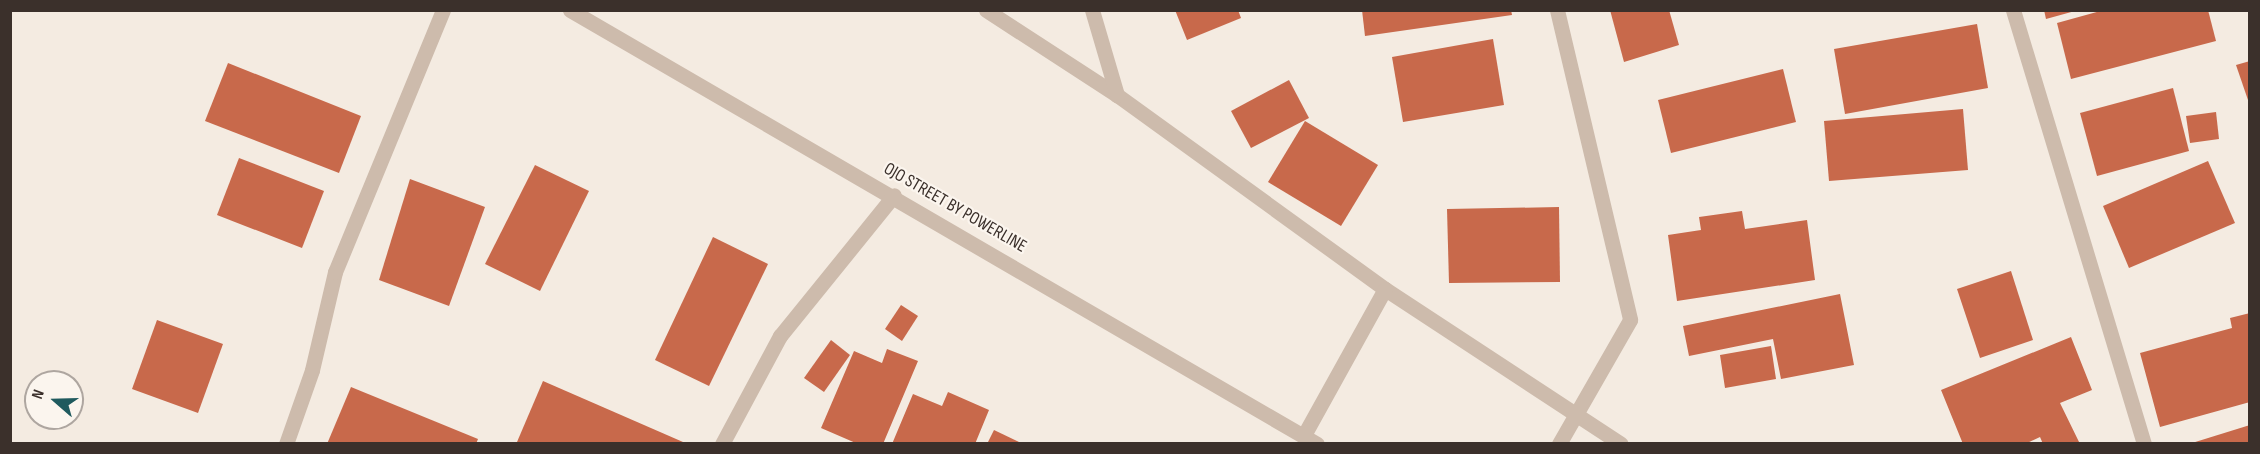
<!DOCTYPE html>
<html>
<head>
<meta charset="utf-8">
<style>
  body { margin:0 }
  #map { position:relative; width:2260px; height:454px; overflow:hidden; background:#f4ebe1; font-family:"Sofia Sans Condensed",sans-serif }
  div>[style] { position:absolute }
  .building>* { inset:0; background:#c8694b }
  .minor>* { height:15px; margin:-7.5px; padding:0 7.5px; transform-origin:7.5px; border-radius:7.5px; background:#cdbbac }
  span { translate:-50% -50%; white-space:nowrap; text-align:center; line-height:1.15; -webkit-text-stroke:4.5px #fbf5ee; paint-order:stroke }
  .street-label { font-size:18px; color:#3b302b }
  .frame { position:absolute; inset:0; border:12px solid #3b302b; pointer-events:none }
  .north { position:absolute; left:24px; top:370px; width:60px; height:60px; box-sizing:border-box; background:#fbf5ee; border:2px solid #aea6a0; border-radius:50%; rotate:290deg; font-size:16px; font-weight:700; line-height:24px; text-align:center; color:#3b302b }
  .north::after { content:''; display:block; margin:auto; width:21px; height:27px; background:#1f5a5e; clip-path:polygon(50% 0,100% 100%,50% 72%,0 100%) }
</style>
</head>
<body>
<div id="map">
  <div class="building">
    <i style="clip-path:polygon(1175px 10px,1238px 10px,1241px 18px,1187px 40px)"></i>
    <i style="clip-path:polygon(1362px 10px,1511px 10px,1512px 15px,1365px 36px)"></i>
    <i style="clip-path:polygon(1610px 10px,1669px 10px,1679px 45px,1624px 62px)"></i>
    <i style="clip-path:polygon(2044px 10px,2075px 10px,2075px 11px,2046px 19px)"></i>
    <i style="clip-path:polygon(2104px 10px,2208px 10px,2216px 41px,2071px 79px,2057px 23px)"></i>
    <i style="clip-path:polygon(1977px 24px,1988px 88px,1845px 114px,1834px 49px)"></i>
    <i style="clip-path:polygon(1493px 39px,1504px 105px,1403px 122px,1392px 57px)"></i>
    <i style="clip-path:polygon(2250px 61px,2250px 103px,2249px 103px,2236px 65px)"></i>
    <i style="clip-path:polygon(228px 63px,361px 116px,339px 173px,205px 121px)"></i>
    <i style="clip-path:polygon(1783px 69px,1796px 122px,1671px 153px,1658px 100px)"></i>
    <i style="clip-path:polygon(1289px 80px,1309px 118px,1251px 148px,1231px 111px)"></i>
    <i style="clip-path:polygon(2173px 88px,2189px 151px,2097px 176px,2080px 113px)"></i>
    <i style="clip-path:polygon(1963px 109px,1968px 170px,1829px 181px,1824px 121px)"></i>
    <i style="clip-path:polygon(2216px 112px,2219px 139px,2190px 143px,2186px 116px)"></i>
    <i style="clip-path:polygon(1305px 121px,1378px 165px,1341px 226px,1268px 182px)"></i>
    <i style="clip-path:polygon(239px 158px,324px 191px,302px 248px,217px 215px)"></i>
    <i style="clip-path:polygon(2208px 161px,2235px 223px,2129px 268px,2103px 206px)"></i>
    <i style="clip-path:polygon(535px 165px,589px 191px,540px 291px,485px 264px)"></i>
    <i style="clip-path:polygon(410px 179px,485px 207px,449px 306px,379px 280px)"></i>
    <i style="clip-path:polygon(1559px 207px,1560px 282px,1449px 283px,1447px 209px)"></i>
    <i style="clip-path:polygon(1742px 211px,1745px 229px,1807px 220px,1815px 280px,1677px 301px,1668px 235px,1701px 230px,1699px 217px)"></i>
    <i style="clip-path:polygon(713px 237px,768px 264px,709px 386px,655px 360px)"></i>
    <i style="clip-path:polygon(2011px 271px,2033px 340px,1980px 358px,1957px 289px)"></i>
    <i style="clip-path:polygon(1840px 294px,1854px 365px,1781px 379px,1773px 339px,1689px 356px,1683px 326px)"></i>
    <i style="clip-path:polygon(901px 305px,918px 316px,902px 341px,885px 329px)"></i>
    <i style="clip-path:polygon(2250px 313px,2250px 402px,2160px 427px,2140px 353px,2232px 328px,2230px 318px)"></i>
    <i style="clip-path:polygon(157px 320px,223px 344px,198px 413px,132px 389px)"></i>
    <i style="clip-path:polygon(2071px 337px,2092px 390px,2060px 403px,2080px 444px,2043px 444px,2040px 437px,2025px 444px,1963px 444px,1941px 390px)"></i>
    <i style="clip-path:polygon(831px 340px,850px 355px,824px 392px,804px 378px)"></i>
    <i style="clip-path:polygon(1771px 346px,1776px 379px,1725px 388px,1720px 355px)"></i>
    <i style="clip-path:polygon(887px 349px,918px 361px,883px 444px,858px 444px,821px 428px,854px 351px,882px 363px)"></i>
    <i style="clip-path:polygon(543px 381px,683px 442px,682px 444px,517px 442px)"></i>
    <i style="clip-path:polygon(351px 387px,478px 439px,476px 444px,327px 444px)"></i>
    <i style="clip-path:polygon(948px 392px,989px 410px,975px 444px,892px 444px,913px 394px,942px 406px)"></i>
    <i style="clip-path:polygon(2250px 425px,2250px 444px,2192px 444px,2192px 443px)"></i>
    <i style="clip-path:polygon(994px 430px,1023px 444px,987px 444px)"></i>
  </div>
  <div class="minor">
    <i style="left:570px;top:10px;width:864px;rotate:30.16deg"></i>
    <i style="left:986px;top:10px;width:156px;rotate:33deg"></i>
    <i style="left:1117px;top:95px;width:331px;rotate:35.9deg"></i>
    <i style="left:1385px;top:289px;width:282px;rotate:33.3deg"></i>
    <i style="left:1092px;top:10px;width:89px;rotate:73.6deg"></i>
    <i style="left:1557px;top:10px;width:318px;rotate:76.7deg"></i>
    <i style="left:1630px;top:320px;width:143px;rotate:119.8deg"></i>
    <i style="left:2013px;top:10px;width:453px;rotate:73.2deg"></i>
    <i style="left:1304px;top:435px;width:167px;rotate:-61deg"></i>
    <i style="left:286px;top:444px;width:78px;rotate:-70.6deg"></i>
    <i style="left:312px;top:370px;width:101px;rotate:-76.8deg"></i>
    <i style="left:335px;top:272px;width:283px;rotate:-67.6deg"></i>
    <i style="left:722px;top:444px;width:123px;rotate:-61.8deg"></i>
    <i style="left:780px;top:336px;width:181px;rotate:-51deg"></i>
  </div>
  <div class="street-label">
    <span style="left:955px;top:208px;rotate:30deg">OJO STREET BY POWERLINE</span>
  </div>
  <div class="frame"></div>
  <div class="north">N</div>
</div>
</body>
</html>
